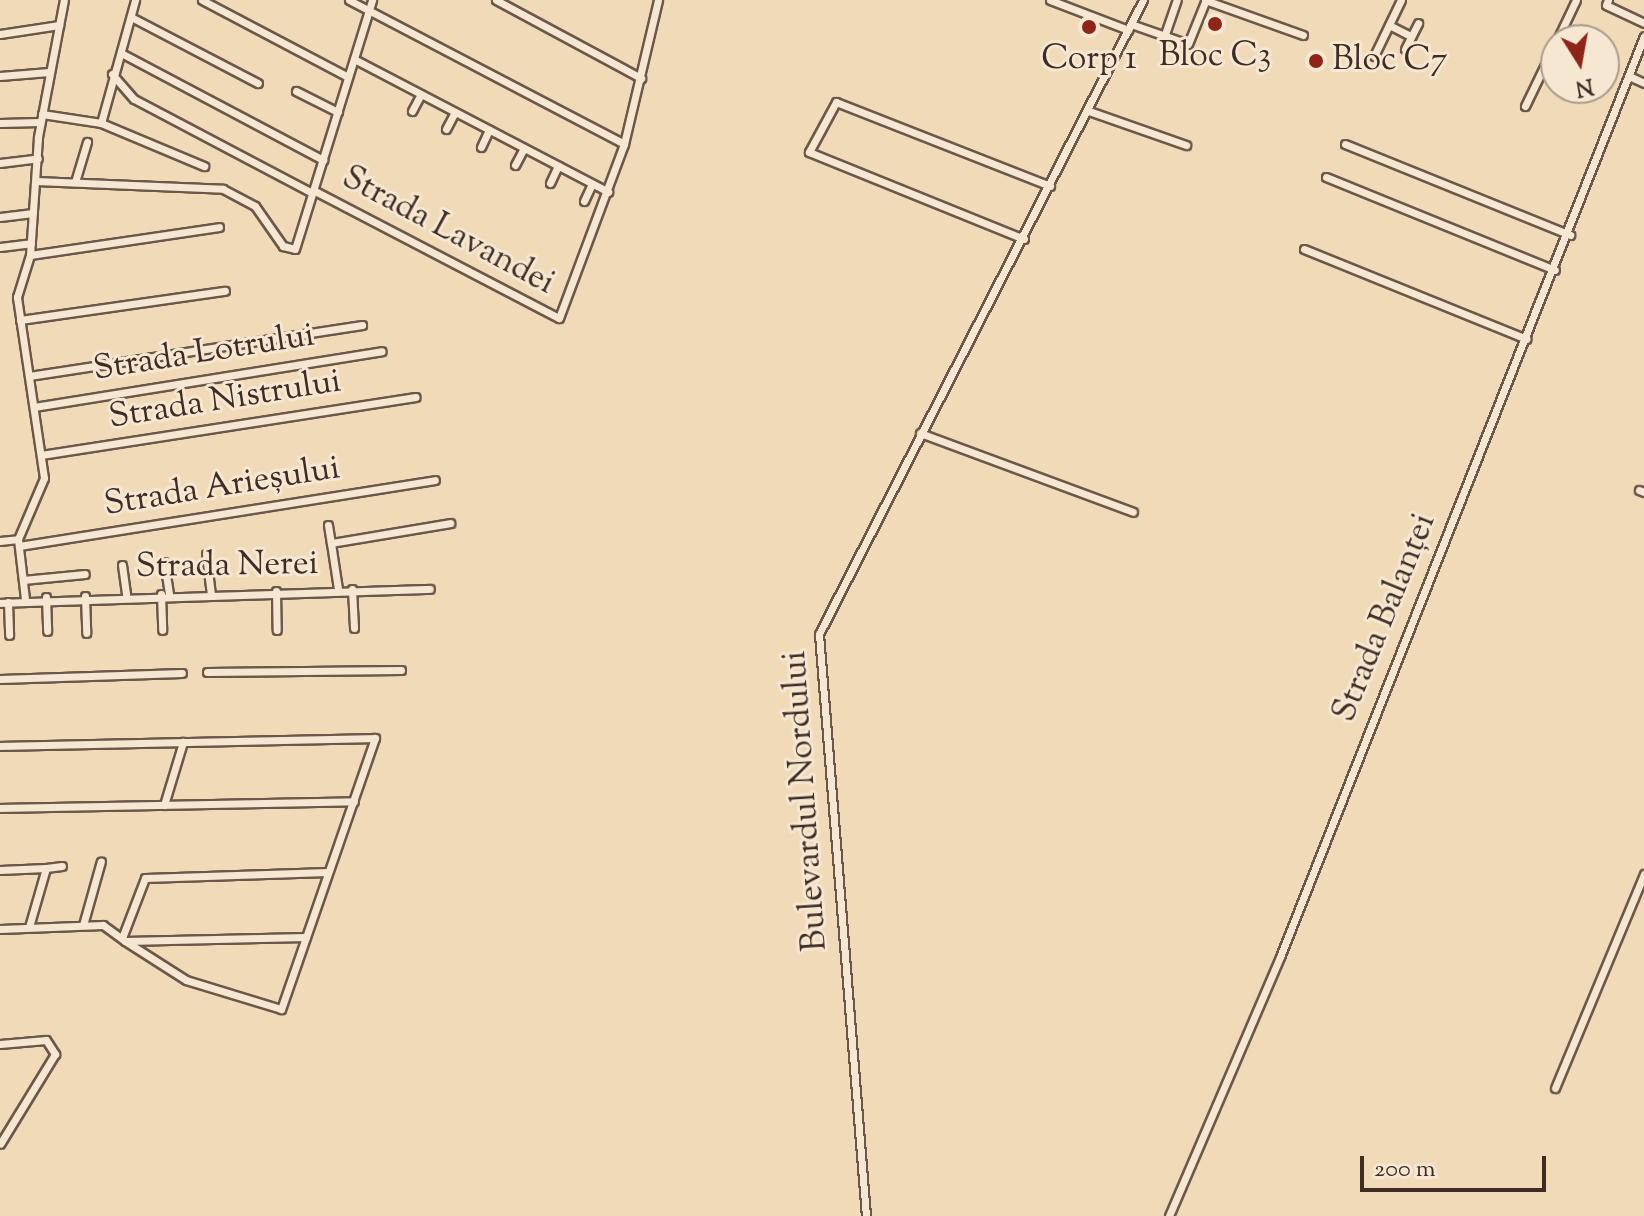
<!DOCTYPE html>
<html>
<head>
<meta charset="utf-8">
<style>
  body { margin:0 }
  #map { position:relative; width:1644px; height:1216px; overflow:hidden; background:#f0dab8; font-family:"Sorts Mill Goudy",serif }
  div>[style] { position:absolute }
  .roads { filter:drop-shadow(2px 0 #6b5849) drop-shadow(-2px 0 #6b5849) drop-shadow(0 2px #6b5849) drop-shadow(0 -2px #6b5849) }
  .street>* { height:7px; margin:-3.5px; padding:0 3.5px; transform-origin:3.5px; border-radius:3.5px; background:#f5e7d1 }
  .dots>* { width:22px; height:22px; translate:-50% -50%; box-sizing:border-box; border:4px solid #f5e7d1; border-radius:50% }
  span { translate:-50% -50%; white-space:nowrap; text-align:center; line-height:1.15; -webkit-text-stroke:6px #f5e7d1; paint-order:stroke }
  .poi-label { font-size:34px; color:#3f2c24 }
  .left { translate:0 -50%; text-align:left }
  .street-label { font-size:34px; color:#3f2c24 }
  .north { position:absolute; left:1540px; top:24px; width:80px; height:80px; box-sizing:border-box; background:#f5e7d1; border:2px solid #ac9c8c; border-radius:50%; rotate:169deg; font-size:22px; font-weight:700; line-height:32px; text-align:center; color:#3f2c24 }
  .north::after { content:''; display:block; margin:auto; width:28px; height:36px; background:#8f2418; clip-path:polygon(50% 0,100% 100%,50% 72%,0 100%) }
  .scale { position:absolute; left:1360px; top:1156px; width:186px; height:36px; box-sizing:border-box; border:4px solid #3f2c24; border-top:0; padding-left:10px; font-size:24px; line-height:28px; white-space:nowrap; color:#3f2c24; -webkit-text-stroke:6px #f5e7d1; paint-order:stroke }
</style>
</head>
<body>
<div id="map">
  <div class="roads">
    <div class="street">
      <i style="left:202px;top:0;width:165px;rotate:27.8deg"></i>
      <i style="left:349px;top:0;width:310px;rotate:27.6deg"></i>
      <i style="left:496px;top:0;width:165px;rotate:28.3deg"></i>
      <i style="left:1050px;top:0;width:84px;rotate:21deg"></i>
      <i style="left:1205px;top:0;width:104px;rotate:19.7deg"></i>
      <i style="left:1608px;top:0;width:5px;rotate:112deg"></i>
      <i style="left:1606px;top:5px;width:42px;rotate:25.3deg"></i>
      <i style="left:131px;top:17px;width:143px;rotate:27.5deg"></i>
      <i style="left:1131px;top:24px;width:60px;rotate:19.3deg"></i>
      <i style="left:1188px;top:44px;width:45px;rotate:-68deg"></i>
      <i style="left:1389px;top:25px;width:25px;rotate:27deg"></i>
      <i style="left:0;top:34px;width:60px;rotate:-8.7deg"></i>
      <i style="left:1164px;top:37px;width:39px;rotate:-71deg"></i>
      <i style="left:1557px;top:40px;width:44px;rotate:-64.6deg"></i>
      <i style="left:1405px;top:49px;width:29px;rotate:-63deg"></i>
      <i style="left:121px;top:53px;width:229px;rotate:27.9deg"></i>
      <i style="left:1374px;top:56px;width:62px;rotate:-64.3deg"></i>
      <i style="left:354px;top:59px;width:287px;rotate:27.6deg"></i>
      <i style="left:112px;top:74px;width:33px;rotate:49deg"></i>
      <i style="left:134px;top:99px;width:201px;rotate:27.8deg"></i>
      <i style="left:0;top:76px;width:49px;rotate:-4.7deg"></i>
      <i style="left:1629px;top:76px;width:17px;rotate:25deg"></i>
      <i style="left:296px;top:91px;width:47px;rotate:26.6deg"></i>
      <i style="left:1525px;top:106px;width:71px;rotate:-64.2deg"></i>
      <i style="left:412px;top:111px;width:19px;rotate:-62deg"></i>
      <i style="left:1089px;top:111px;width:103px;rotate:19.3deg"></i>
      <i style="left:42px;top:114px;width:60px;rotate:8.7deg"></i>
      <i style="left:101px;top:123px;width:112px;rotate:22.7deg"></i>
      <i style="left:0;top:123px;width:40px;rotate:-1.4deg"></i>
      <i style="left:101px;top:123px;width:128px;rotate:-74.5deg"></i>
      <i style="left:446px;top:129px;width:19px;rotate:-62deg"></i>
      <i style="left:1345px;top:144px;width:243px;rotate:22deg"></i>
      <i style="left:481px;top:147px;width:19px;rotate:-65deg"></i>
      <i style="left:0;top:163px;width:38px;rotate:-7deg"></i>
      <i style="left:515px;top:165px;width:19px;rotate:-62deg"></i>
      <i style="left:1326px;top:177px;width:247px;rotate:22.1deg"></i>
      <i style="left:36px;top:181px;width:187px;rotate:2.4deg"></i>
      <i style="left:223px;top:189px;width:36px;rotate:28deg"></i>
      <i style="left:255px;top:206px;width:49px;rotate:55deg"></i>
      <i style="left:283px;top:246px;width:12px;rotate:14deg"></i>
      <i style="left:295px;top:249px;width:261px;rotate:-72.8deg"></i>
      <i style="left:75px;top:182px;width:42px;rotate:-73.3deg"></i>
      <i style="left:550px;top:183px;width:19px;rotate:-65deg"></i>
      <i style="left:313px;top:190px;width:277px;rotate:27.5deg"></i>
      <i style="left:559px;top:318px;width:186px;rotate:-69.5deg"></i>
      <i style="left:624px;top:144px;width:148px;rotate:-76.7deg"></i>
      <i style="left:584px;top:201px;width:19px;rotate:-65deg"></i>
      <i style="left:0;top:217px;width:33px;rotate:-7deg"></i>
      <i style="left:1024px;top:239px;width:232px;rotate:-158deg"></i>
      <i style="left:809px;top:152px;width:57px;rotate:-61.6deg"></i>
      <i style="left:836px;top:102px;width:230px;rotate:21.4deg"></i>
      <i style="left:0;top:247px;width:31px;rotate:-7deg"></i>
      <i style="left:1304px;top:249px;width:240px;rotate:22deg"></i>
      <i style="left:30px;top:255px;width:191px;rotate:-8.4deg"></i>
      <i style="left:20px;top:320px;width:207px;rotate:-8.1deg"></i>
      <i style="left:29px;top:376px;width:337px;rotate:-8.7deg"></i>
      <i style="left:34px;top:407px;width:352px;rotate:-9.1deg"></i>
      <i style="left:920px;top:433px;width:227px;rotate:20.3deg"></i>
      <i style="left:41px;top:455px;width:379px;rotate:-8.8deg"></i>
      <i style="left:1639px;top:490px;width:5px;rotate:22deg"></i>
      <i style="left:328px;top:525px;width:18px;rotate:81deg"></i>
      <i style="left:0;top:541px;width:18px;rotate:-6deg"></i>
      <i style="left:19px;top:546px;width:421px;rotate:-9deg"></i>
      <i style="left:206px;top:554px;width:39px;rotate:83deg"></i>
      <i style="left:164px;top:562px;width:32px;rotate:81deg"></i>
      <i style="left:122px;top:565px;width:30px;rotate:82deg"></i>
      <i style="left:23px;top:580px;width:62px;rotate:-5.5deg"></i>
      <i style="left:338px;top:589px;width:47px;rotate:-98.7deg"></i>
      <i style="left:331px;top:543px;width:121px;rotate:-9.5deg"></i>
      <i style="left:352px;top:589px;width:39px;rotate:87deg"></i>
      <i style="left:276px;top:591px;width:39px;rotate:89deg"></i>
      <i style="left:161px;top:594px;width:36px;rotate:88deg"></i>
      <i style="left:85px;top:596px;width:37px;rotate:88deg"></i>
      <i style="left:46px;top:597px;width:34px;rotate:88deg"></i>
      <i style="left:25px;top:599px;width:60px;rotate:-96.7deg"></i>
      <i style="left:18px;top:539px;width:66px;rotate:-66.9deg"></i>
      <i style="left:44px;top:478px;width:183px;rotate:-98.5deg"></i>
      <i style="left:17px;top:297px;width:44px;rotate:-72.8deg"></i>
      <i style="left:30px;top:255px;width:118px;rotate:-86.1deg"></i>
      <i style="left:38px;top:137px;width:139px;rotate:-79.3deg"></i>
      <i style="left:8px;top:602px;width:33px;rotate:88deg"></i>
      <i style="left:0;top:603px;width:430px;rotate:-1.9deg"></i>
      <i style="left:207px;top:672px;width:194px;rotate:-0.6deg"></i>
      <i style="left:0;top:679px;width:182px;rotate:-1.9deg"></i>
      <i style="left:0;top:746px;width:375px;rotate:-1.2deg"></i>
      <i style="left:375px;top:738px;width:287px;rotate:109.1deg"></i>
      <i style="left:281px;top:1009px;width:99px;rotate:-163deg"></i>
      <i style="left:186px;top:980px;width:72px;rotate:-147.4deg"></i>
      <i style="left:164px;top:805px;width:66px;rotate:-73.2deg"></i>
      <i style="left:0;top:808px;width:354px;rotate:-1.1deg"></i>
      <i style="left:46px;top:868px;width:16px;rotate:-7deg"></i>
      <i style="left:0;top:870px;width:46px;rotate:-2.5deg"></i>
      <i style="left:46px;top:868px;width:61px;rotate:106.1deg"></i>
      <i style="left:83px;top:925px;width:66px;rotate:-74.3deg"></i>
      <i style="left:0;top:929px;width:103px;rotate:-2.2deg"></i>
      <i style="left:103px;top:925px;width:27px;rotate:36deg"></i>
      <i style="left:125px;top:941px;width:181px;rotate:-1.3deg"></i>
      <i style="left:122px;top:938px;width:64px;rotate:-69deg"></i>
      <i style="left:145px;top:878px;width:183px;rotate:-1.9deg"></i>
      <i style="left:0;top:1044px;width:46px;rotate:-5deg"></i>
      <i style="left:46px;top:1040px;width:17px;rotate:57deg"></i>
      <i style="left:55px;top:1054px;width:105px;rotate:121.4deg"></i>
      <i style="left:1555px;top:1088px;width:232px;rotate:-67.4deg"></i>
      <i style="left:866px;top:1216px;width:584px;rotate:-94.62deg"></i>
      <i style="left:819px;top:634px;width:712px;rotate:-62.93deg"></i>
      <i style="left:1169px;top:1216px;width:282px;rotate:-66.8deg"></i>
      <i style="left:1280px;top:957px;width:990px;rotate:-68.43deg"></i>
    </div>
  </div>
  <div class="dots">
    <i style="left:1215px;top:24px;background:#8f2418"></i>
    <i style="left:1089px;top:27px;background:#8f2418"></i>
    <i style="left:1316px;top:61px;background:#8f2418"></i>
  </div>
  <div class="poi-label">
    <span style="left:1215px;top:57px">Bloc C3</span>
    <span style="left:1089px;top:60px">Corp 1</span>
    <span class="left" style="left:1332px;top:61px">Bloc C7</span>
  </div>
  <div class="street-label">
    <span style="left:448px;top:231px;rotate:28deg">Strada Lavandei</span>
    <span style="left:204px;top:353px;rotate:-9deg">Strada Lotrului</span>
    <span style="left:225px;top:400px;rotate:-9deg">Strada Nistrului</span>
    <span style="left:222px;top:487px;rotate:-9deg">Strada Arieșului</span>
    <span style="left:227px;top:566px;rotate:-1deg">Strada Nerei</span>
    <span style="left:1385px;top:618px;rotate:-68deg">Strada Balanței</span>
    <span style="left:806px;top:801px;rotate:-94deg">Bulevardul Nordului</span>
  </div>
  <div class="north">N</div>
  <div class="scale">200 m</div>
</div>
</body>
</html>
